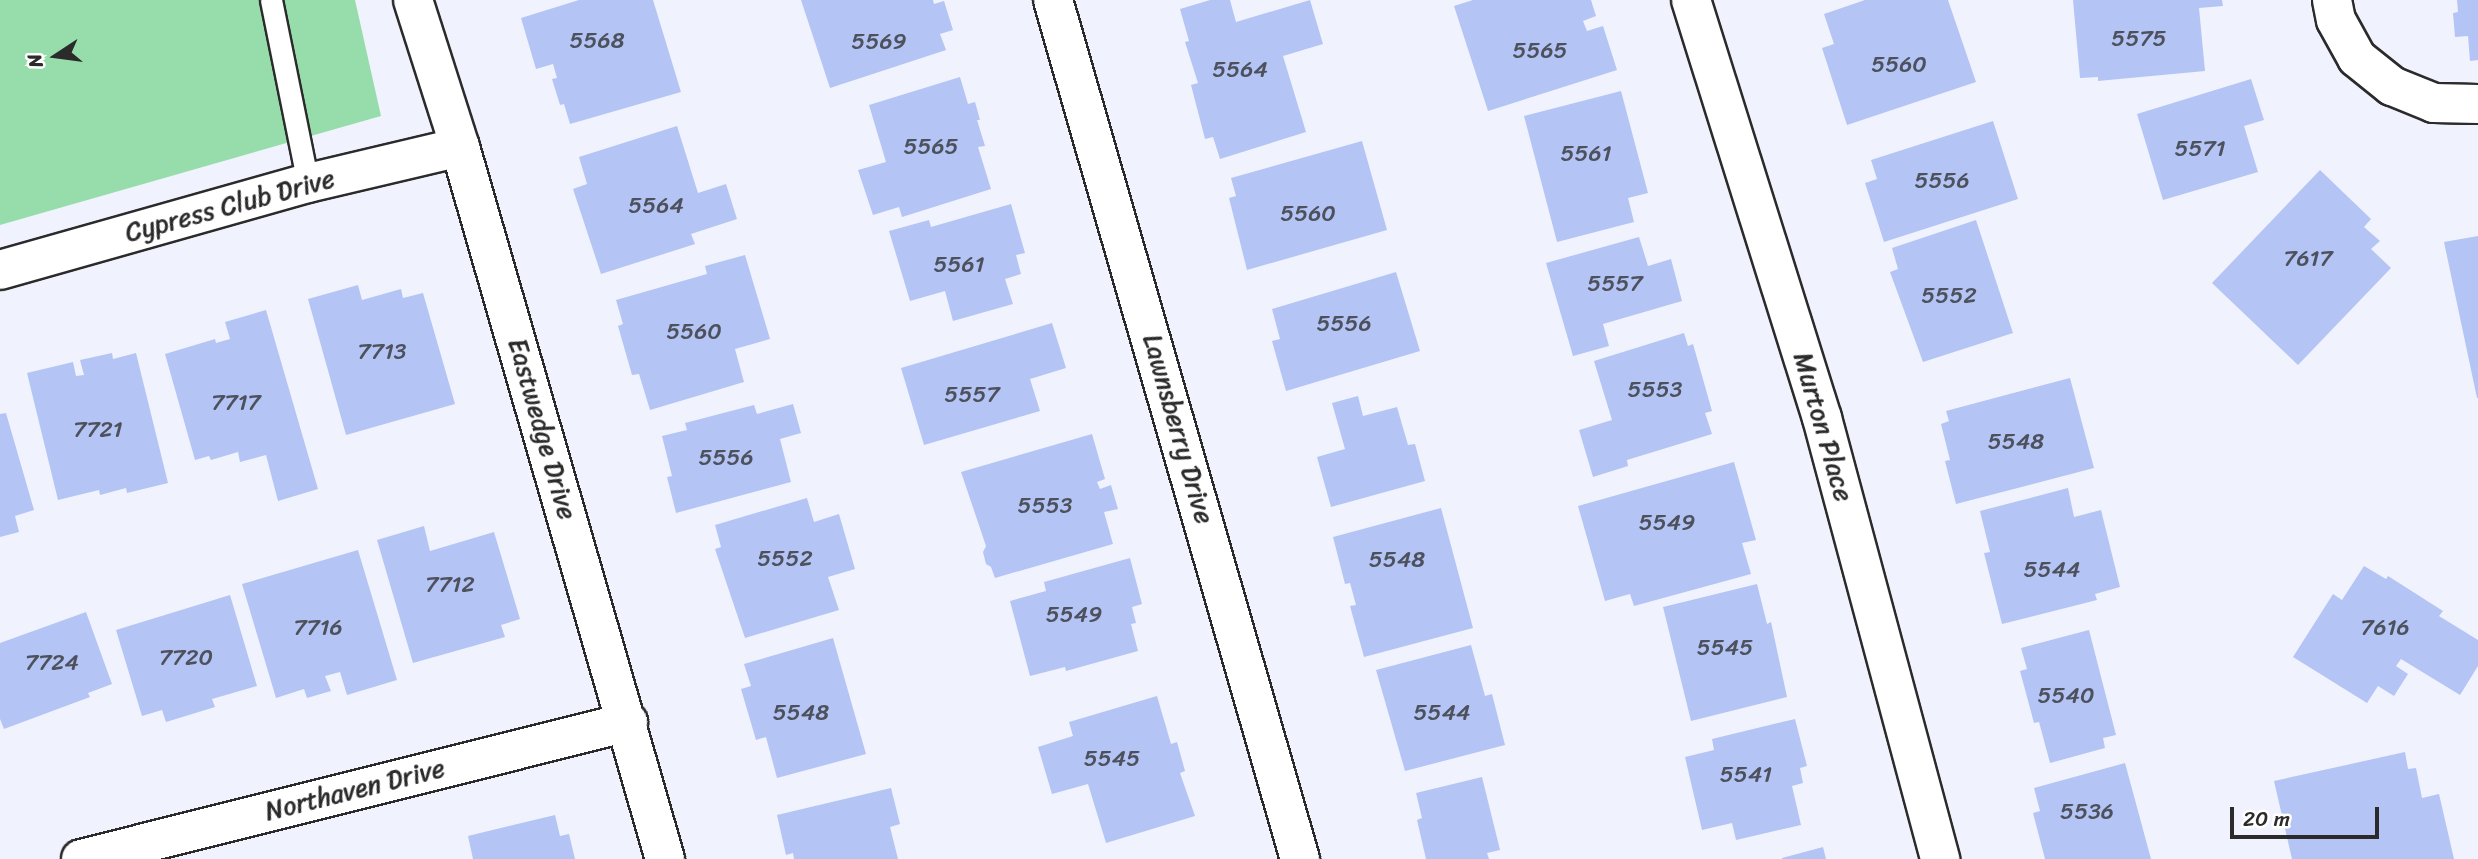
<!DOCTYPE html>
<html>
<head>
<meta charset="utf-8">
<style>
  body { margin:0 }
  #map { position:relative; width:2478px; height:859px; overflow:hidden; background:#f0f3fd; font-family:Sriracha,sans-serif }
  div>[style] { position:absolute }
  .green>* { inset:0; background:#96ddab }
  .building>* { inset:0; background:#b4c4f4 }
  .roads { filter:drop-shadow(2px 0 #2b2b2b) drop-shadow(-2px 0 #2b2b2b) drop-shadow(0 2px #2b2b2b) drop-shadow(0 -2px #2b2b2b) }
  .lane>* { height:21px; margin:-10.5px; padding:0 10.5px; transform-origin:10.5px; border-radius:10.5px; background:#fff }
  .street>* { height:38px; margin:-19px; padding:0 19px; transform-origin:19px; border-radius:19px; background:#fff }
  span { translate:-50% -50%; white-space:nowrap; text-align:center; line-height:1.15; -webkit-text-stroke:6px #fff; paint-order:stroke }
  .number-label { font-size:23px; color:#4d515d }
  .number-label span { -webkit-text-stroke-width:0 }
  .street-label { font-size:26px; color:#2b2b2b }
  .north { position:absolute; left:21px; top:21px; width:70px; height:70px; -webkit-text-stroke:5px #fff; paint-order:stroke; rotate:257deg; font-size:19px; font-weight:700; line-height:28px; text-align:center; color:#2b2b2b }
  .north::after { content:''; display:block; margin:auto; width:24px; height:32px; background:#2b2b2b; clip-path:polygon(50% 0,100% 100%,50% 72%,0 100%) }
  .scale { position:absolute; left:2230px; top:807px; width:149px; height:32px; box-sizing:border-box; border:4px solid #2b2b2b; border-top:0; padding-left:9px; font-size:21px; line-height:24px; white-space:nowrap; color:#2b2b2b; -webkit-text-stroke:5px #fff; paint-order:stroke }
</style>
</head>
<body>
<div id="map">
  <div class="green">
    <i style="clip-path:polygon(0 0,355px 0,381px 116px,0 225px)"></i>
  </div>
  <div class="building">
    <i style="clip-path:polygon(579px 0,653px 0,681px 92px,570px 124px,564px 104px,560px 105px,552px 79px,557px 78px,553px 64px,536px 69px,521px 18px)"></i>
    <i style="clip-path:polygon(801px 0,933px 0,934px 4px,944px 1px,953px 30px,940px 34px,946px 50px,830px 88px)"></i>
    <i style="clip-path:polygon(1210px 0,1230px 0,1236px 22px,1310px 0,1323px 44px,1283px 56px,1306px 132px,1220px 159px,1213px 137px,1205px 139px,1191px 85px,1198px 83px,1185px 42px,1189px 41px,1180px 9px)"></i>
    <i style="clip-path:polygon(1473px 0,1591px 0,1596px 16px,1583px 21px,1587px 31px,1603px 26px,1617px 70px,1488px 111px,1454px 6px)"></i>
    <i style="clip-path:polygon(1865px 0,1948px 0,1976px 82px,1847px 125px,1822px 48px,1834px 44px,1824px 14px)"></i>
    <i style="clip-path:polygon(2073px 0,2222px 0,2223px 6px,2199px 8px,2205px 71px,2098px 81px,2098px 77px,2080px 78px)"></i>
    <i style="clip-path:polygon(2457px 0,2478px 0,2478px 60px,2470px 61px,2468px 36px,2455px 37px,2453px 13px,2458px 12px)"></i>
    <i style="clip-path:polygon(960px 77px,968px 104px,975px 102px,980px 120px,977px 120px,985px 146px,978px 147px,991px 189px,902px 217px,899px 207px,873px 215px,858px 170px,886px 162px,869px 105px)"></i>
    <i style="clip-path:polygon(2251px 79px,2264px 120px,2244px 126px,2258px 172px,2163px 200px,2137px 114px)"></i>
    <i style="clip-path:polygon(1621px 91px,1648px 193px,1628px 198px,1634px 222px,1557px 242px,1524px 116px)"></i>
    <i style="clip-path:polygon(1993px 121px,2018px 199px,1884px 242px,1865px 183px,1877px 179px,1871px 160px)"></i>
    <i style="clip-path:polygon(677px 126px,698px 193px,726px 184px,737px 219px,691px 234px,695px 244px,601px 274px,573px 189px,587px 184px,579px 157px)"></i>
    <i style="clip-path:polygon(1362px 141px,1387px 230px,1247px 270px,1229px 198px,1236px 196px,1231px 178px)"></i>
    <i style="clip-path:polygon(2320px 170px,2371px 219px,2364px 227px,2380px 241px,2371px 249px,2391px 268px,2298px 365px,2212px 283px)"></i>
    <i style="clip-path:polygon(1011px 204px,1025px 253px,1016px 255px,1021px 274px,1005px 279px,1013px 304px,953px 321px,945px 291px,910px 301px,889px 231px,929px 220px,931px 227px)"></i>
    <i style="clip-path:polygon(1976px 220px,2013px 333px,1923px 362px,1890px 272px,1898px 269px,1892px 248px)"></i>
    <i style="clip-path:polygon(2478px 236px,2478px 398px,2477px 398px,2444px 242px)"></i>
    <i style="clip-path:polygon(1639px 237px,1648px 266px,1671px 259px,1682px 301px,1603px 324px,1609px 346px,1573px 356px,1546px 263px)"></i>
    <i style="clip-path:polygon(745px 255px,770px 339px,735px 349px,744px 382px,650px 410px,639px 374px,632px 375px,618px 326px,623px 324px,616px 300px,707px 274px,705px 266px)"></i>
    <i style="clip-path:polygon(1396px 272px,1420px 351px,1286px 391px,1272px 341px,1280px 339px,1272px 309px)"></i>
    <i style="clip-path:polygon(358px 285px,362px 300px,401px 289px,403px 298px,423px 293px,455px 404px,346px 435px,308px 299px)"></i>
    <i style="clip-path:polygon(266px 310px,318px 489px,278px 501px,266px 455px,240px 462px,238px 452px,211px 460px,209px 456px,195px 460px,165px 354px,215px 339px,216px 343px,230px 339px,225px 322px)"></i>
    <i style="clip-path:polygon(1052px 323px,1066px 368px,1030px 379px,1040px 411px,924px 445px,901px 368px)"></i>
    <i style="clip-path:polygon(1684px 333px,1688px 346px,1693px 344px,1712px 411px,1705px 413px,1712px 434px,1627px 460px,1628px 466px,1593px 477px,1579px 430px,1612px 420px,1594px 361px)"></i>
    <i style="clip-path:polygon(112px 353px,113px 359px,136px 353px,168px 483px,127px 493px,126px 488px,100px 495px,99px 490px,58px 500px,27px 373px,73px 362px,76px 376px,84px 375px,80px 360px)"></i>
    <i style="clip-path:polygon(2070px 378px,2094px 468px,1956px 504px,1945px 461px,1950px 460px,1941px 424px,1949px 421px,1946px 411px)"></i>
    <i style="clip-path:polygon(1358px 396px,1363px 416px,1397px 407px,1408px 445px,1415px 444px,1425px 481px,1331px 507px,1317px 457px,1345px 449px,1332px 403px)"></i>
    <i style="clip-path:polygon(793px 404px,801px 433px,780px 439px,791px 482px,676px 513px,667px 477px,672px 476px,662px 436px,687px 430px,685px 423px,754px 405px,757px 414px)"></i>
    <i style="clip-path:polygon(6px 413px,34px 510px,15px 516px,19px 532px,0 537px,0 414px)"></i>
    <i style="clip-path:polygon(1092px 434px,1105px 479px,1097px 482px,1100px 489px,1111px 485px,1118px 509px,1104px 512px,1113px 544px,995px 578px,991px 567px,986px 564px,983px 552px,986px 546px,961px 472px)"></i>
    <i style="clip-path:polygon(1734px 462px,1756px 540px,1742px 543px,1751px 574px,1634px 606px,1630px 594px,1605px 601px,1578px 506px)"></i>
    <i style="clip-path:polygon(2068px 488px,2074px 517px,2101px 510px,2120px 587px,2095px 594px,2097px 600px,2002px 624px,1984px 553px,1990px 552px,1980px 511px)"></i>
    <i style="clip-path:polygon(807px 498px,814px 522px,839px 514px,855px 569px,828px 577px,839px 610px,745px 638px,715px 549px,721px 547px,715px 525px)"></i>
    <i style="clip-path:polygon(1441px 508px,1473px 628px,1364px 657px,1350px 606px,1356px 605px,1350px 583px,1345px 584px,1333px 537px)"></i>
    <i style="clip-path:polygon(424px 526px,430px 551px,494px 532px,520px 619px,501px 625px,505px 637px,413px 663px,377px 540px)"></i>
    <i style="clip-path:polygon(358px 550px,397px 680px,347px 695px,340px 672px,325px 676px,331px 691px,307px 698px,304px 689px,276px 698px,242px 584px)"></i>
    <i style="clip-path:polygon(1130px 558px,1142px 604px,1132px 607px,1136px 623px,1131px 624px,1138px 651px,1066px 671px,1065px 667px,1030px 676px,1010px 601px,1046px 591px,1044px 582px)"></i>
    <i style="clip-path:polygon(2364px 566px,2386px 579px,2388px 576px,2443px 611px,2439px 616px,2478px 640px,2478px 666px,2460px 695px,2401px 659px,2396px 666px,2408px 674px,2394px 696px,2378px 686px,2367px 703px,2293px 657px,2333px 594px,2342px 600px)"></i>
    <i style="clip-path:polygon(1757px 584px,1767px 624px,1771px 622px,1787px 697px,1691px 721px,1663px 607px)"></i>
    <i style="clip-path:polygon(230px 595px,257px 686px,212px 699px,215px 707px,166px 722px,162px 710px,142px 716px,116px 630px)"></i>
    <i style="clip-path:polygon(86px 612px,112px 684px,88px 693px,90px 697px,4px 729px,0 719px,0 643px)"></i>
    <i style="clip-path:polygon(2089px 630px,2116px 735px,2103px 738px,2105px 748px,2050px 763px,2039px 722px,2034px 723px,2020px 671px,2027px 669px,2021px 648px)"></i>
    <i style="clip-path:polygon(833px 638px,866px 754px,777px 778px,766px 737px,756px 740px,741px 689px,751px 686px,744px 664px)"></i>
    <i style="clip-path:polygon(1471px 645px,1485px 696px,1492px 694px,1505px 745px,1405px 771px,1376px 670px)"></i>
    <i style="clip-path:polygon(1157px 696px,1171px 744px,1177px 742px,1185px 771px,1180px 773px,1195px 816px,1106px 843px,1088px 784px,1052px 794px,1038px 747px,1073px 736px,1069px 722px)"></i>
    <i style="clip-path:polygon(1795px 719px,1807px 766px,1800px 768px,1803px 783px,1792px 786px,1801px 825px,1736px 840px,1732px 823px,1702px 830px,1685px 757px,1714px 750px,1712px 739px)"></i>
    <i style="clip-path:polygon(2405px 752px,2408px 769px,2416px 768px,2422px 798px,2439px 794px,2454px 859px,2292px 859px,2274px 781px)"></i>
    <i style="clip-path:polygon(2125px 763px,2151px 859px,2045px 859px,2033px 813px,2040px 811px,2034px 788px)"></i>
    <i style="clip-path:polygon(1482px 777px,1500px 850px,1487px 853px,1489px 859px,1426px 859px,1417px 820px,1422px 818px,1416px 793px)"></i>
    <i style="clip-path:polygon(891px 788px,900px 824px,890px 827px,898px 859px,794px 859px,793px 853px,786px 855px,777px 815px)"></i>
    <i style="clip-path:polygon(555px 815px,560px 836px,569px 834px,575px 859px,473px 859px,468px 836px)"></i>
    <i style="clip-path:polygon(1823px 847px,1826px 859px,1782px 859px,1782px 858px)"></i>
  </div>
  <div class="roads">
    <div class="lane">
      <i style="left:271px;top:0;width:187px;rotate:78.6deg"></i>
    </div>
    <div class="street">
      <i style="left:413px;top:0;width:154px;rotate:72.3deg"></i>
      <i style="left:460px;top:147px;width:741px;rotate:73.94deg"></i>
      <i style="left:1053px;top:0;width:894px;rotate:73.96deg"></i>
      <i style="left:1691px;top:0;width:438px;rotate:72.6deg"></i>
      <i style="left:1822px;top:418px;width:457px;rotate:75deg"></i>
      <i style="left:2332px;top:0;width:20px;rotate:79deg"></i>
      <i style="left:2336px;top:20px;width:43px;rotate:61.1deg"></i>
      <i style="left:2357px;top:58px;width:45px;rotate:38.7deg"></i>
      <i style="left:2392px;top:86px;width:45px;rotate:22deg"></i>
      <i style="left:2434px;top:103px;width:44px;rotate:1.3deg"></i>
      <i style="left:0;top:270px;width:320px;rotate:-15.8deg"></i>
      <i style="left:308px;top:183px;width:156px;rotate:-13.3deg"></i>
      <i style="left:81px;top:859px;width:564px;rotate:-14.06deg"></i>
    </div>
  </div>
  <div class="number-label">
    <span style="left:2139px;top:39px">5575</span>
    <span style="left:597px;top:41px">5568</span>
    <span style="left:879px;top:42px">5569</span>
    <span style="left:1540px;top:51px">5565</span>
    <span style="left:1899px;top:65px">5560</span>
    <span style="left:1240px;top:70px">5564</span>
    <span style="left:931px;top:147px">5565</span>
    <span style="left:2200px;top:149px">5571</span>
    <span style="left:1586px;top:154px">5561</span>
    <span style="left:1942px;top:181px">5556</span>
    <span style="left:656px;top:206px">5564</span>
    <span style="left:1308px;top:214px">5560</span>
    <span style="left:2308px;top:259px">7617</span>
    <span style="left:959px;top:265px">5561</span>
    <span style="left:1615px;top:284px">5557</span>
    <span style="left:1949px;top:296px">5552</span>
    <span style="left:1344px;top:324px">5556</span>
    <span style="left:694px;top:332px">5560</span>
    <span style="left:382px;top:352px">7713</span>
    <span style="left:1655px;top:390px">5553</span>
    <span style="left:972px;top:395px">5557</span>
    <span style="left:236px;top:403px">7717</span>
    <span style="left:98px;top:430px">7721</span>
    <span style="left:2016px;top:442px">5548</span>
    <span style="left:726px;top:458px">5556</span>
    <span style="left:1045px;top:506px">5553</span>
    <span style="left:1667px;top:523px">5549</span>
    <span style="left:785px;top:559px">5552</span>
    <span style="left:1397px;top:560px">5548</span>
    <span style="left:2052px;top:570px">5544</span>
    <span style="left:450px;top:585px">7712</span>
    <span style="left:1074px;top:615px">5549</span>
    <span style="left:318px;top:628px">7716</span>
    <span style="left:2385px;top:628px">7616</span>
    <span style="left:1725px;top:648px">5545</span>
    <span style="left:186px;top:658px">7720</span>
    <span style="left:52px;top:663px">7724</span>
    <span style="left:2066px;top:696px">5540</span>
    <span style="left:801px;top:713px">5548</span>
    <span style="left:1442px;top:713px">5544</span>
    <span style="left:1112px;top:759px">5545</span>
    <span style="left:1746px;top:775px">5541</span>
    <span style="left:2087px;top:812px">5536</span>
  </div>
  <div class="street-label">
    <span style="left:230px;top:206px;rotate:-15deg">Cypress Club Drive</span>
    <span style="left:1823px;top:427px;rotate:74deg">Murton Place</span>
    <span style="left:542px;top:429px;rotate:74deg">Eastwedge Drive</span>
    <span style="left:1178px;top:429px;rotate:74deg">Lawnsberry Drive</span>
    <span style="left:355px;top:790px;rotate:-14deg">Northaven Drive</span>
  </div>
  <div class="north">N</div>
  <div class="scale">20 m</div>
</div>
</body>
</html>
